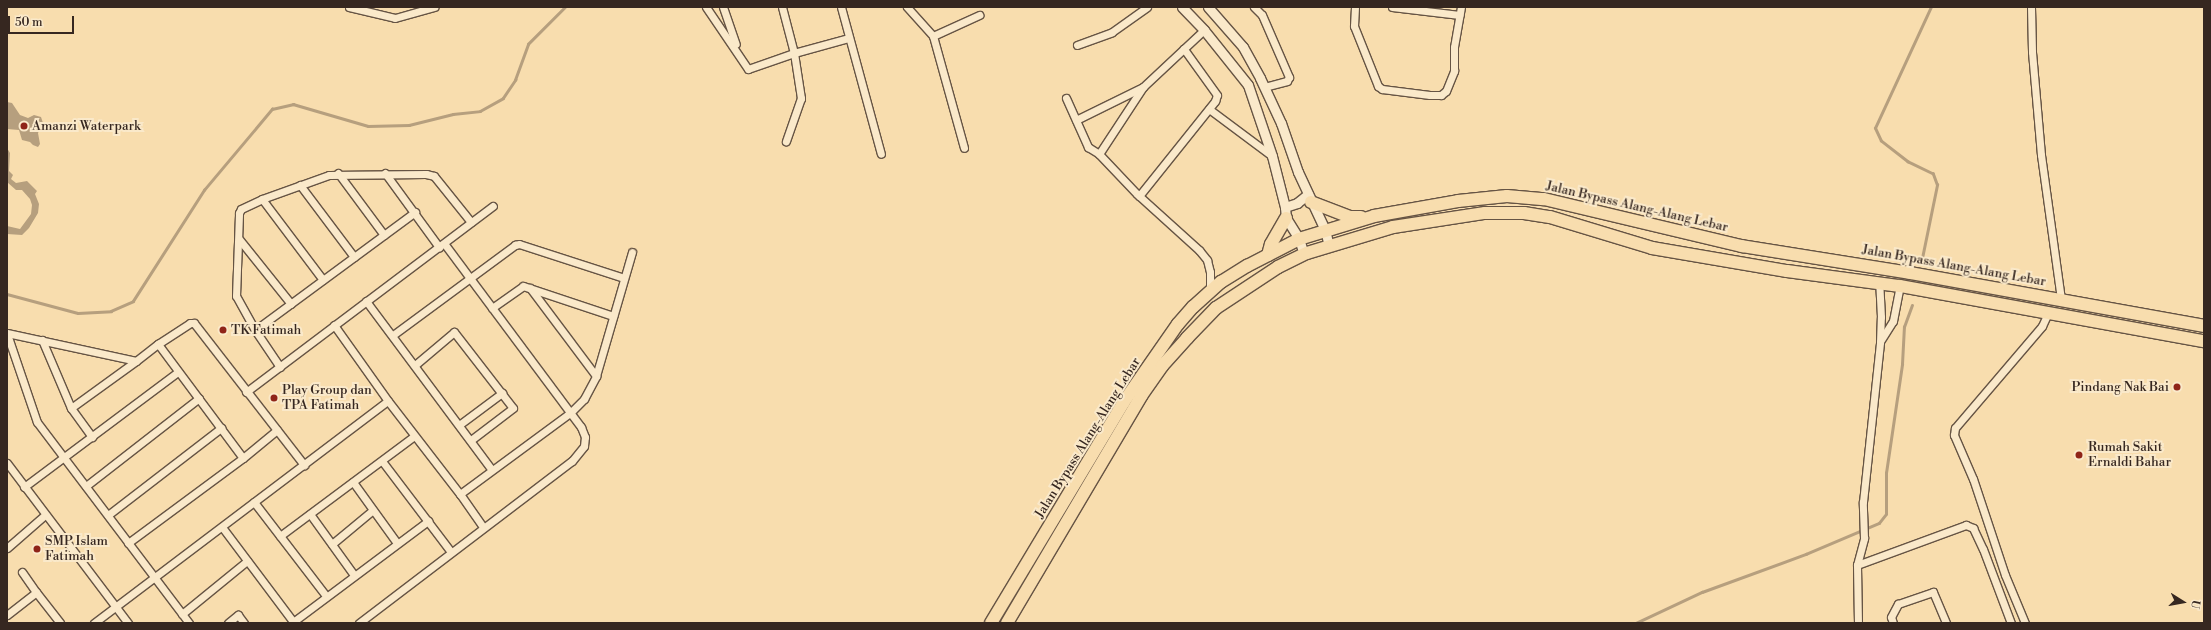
<!DOCTYPE html>
<html>
<head>
<meta charset="utf-8">
<style>
  body { margin:0 }
  #map { position:relative; width:2211px; height:630px; overflow:hidden; background:#f8ddae; font-family:"Libre Bodoni",serif }
  div>[style] { position:absolute }
  .water>* { inset:0; background:#b69f7e }
  .stream>* { height:2.5px; margin:-1.25px; padding:0 1.25px; transform-origin:1.25px; border-radius:1.25px; background:#b69f7e }
  .roads { filter:drop-shadow(1px 0 #665444) drop-shadow(-1px 0 #665444) drop-shadow(0 1px #665444) drop-shadow(0 -1px #665444) }
  .minor>* { height:7px; margin:-3.5px; padding:0 3.5px; transform-origin:3.5px; border-radius:3.5px; background:#fae9ca }
  .tertiary>* { height:9px; margin:-4.5px; padding:0 4.5px; transform-origin:4.5px; border-radius:4.5px; background:#fae9ca }
  .trunk>* { height:12px; margin:-6px; padding:0 6px; transform-origin:6px; border-radius:6px; background:#f8ddae }
  .dots>* { width:11px; height:11px; translate:-50% -50%; box-sizing:border-box; border:2px solid #fae9ca; border-radius:50% }
  span { translate:-50% -50%; white-space:nowrap; text-align:center; line-height:1.15; -webkit-text-stroke:4px #fae9ca; paint-order:stroke }
  .poi-label { font-size:13px; color:#362720 }
  .left { translate:0 -50%; text-align:left }
  .right { translate:-100% -50%; text-align:right }
  .street-label { font-size:13px; color:#362720 }
  .frame { position:absolute; inset:0; border:8px solid #362720; pointer-events:none }
  .north { position:absolute; left:2163px; top:582px; width:40px; height:40px; -webkit-text-stroke:3px #fae9ca; paint-order:stroke; rotate:101deg; font-size:11px; font-weight:700; line-height:16px; text-align:center; color:#362720 }
  .north::after { content:''; display:block; margin:auto; width:14px; height:18px; background:#362720; clip-path:polygon(50% 0,100% 100%,50% 72%,0 100%) }
  .scale { position:absolute; left:8px; top:16px; width:66px; height:18px; box-sizing:border-box; border:2px solid #362720; border-top:0; padding-left:5px; font-size:12px; line-height:14px; white-space:nowrap; color:#362720; -webkit-text-stroke:3px #fae9ca; paint-order:stroke }
</style>
</head>
<body>
<div id="map">
  <div class="water">
    <i style="clip-path:polygon(7px 102px,12px 103px,20px 115px,28px 118px,34px 115px,41px 117px,43px 123px,38px 133px,40px 144px,38px 147px,33px 145px,30px 142px,22px 140px,19px 130px,7px 129px)"></i>
    <i style="clip-path:polygon(7px 148px,10px 153px,9px 171px,13px 175px,11px 179px,16px 183px,27px 181px,37px 191px,35px 194px,39px 204px,38px 213px,29px 228px,22px 235px,7px 234px,7px 226px,20px 229px,31px 214px,32px 205px,30px 199px,22px 190px,16px 190px,7px 182px)"></i>
  </div>
  <div class="stream">
    <i style="left:1921px;top:263px;width:80px;rotate:-78.4deg"></i>
    <i style="left:1937px;top:185px;width:12px;rotate:-110deg"></i>
    <i style="left:1933px;top:174px;width:28px;rotate:-154deg"></i>
    <i style="left:1908px;top:162px;width:34px;rotate:-142deg"></i>
    <i style="left:1881px;top:141px;width:14px;rotate:-115deg"></i>
    <i style="left:1875px;top:128px;width:133px;rotate:-65.2deg"></i>
    <i style="left:7px;top:294px;width:73px;rotate:15deg"></i>
    <i style="left:78px;top:313px;width:33px;rotate:-3deg"></i>
    <i style="left:111px;top:311px;width:24px;rotate:-24deg"></i>
    <i style="left:133px;top:301px;width:132px;rotate:-57.4deg"></i>
    <i style="left:204px;top:190px;width:106px;rotate:-50deg"></i>
    <i style="left:272px;top:109px;width:22px;rotate:-13deg"></i>
    <i style="left:293px;top:104px;width:78px;rotate:16.3deg"></i>
    <i style="left:368px;top:126px;width:41px;rotate:-1.4deg"></i>
    <i style="left:409px;top:125px;width:45px;rotate:-14deg"></i>
    <i style="left:453px;top:114px;width:27px;rotate:-6deg"></i>
    <i style="left:480px;top:111px;width:26px;rotate:-29deg"></i>
    <i style="left:503px;top:98px;width:22px;rotate:-56deg"></i>
    <i style="left:515px;top:80px;width:38px;rotate:-70deg"></i>
    <i style="left:528px;top:44px;width:52px;rotate:-45deg"></i>
    <i style="left:1636px;top:623px;width:73px;rotate:-25.2deg"></i>
    <i style="left:1702px;top:592px;width:111px;rotate:-20.1deg"></i>
    <i style="left:1806px;top:554px;width:79px;rotate:-23deg"></i>
    <i style="left:1879px;top:523px;width:11px;rotate:-52deg"></i>
    <i style="left:1886px;top:514px;width:41px;rotate:-90deg"></i>
    <i style="left:1886px;top:473px;width:110px;rotate:-81.6deg"></i>
    <i style="left:1902px;top:364px;width:37px;rotate:-87deg"></i>
    <i style="left:1904px;top:327px;width:23px;rotate:-70deg"></i>
  </div>
  <div class="roads">
    <div class="minor">
      <i style="left:349px;top:7px;width:47px;rotate:13.4deg"></i>
      <i style="left:395px;top:18px;width:41px;rotate:-15.8deg"></i>
      <i style="left:706px;top:7px;width:75px;rotate:55.9deg"></i>
      <i style="left:748px;top:69px;width:49px;rotate:-19.2deg"></i>
      <i style="left:794px;top:53px;width:57px;rotate:-15.3deg"></i>
      <i style="left:723px;top:7px;width:39px;rotate:71deg"></i>
      <i style="left:782px;top:7px;width:48px;rotate:75.4deg"></i>
      <i style="left:794px;top:53px;width:46px;rotate:81.2deg"></i>
      <i style="left:801px;top:98px;width:46px;rotate:109.2deg"></i>
      <i style="left:841px;top:7px;width:152px;rotate:74.8deg"></i>
      <i style="left:907px;top:7px;width:39px;rotate:48deg"></i>
      <i style="left:933px;top:36px;width:116px;rotate:74.5deg"></i>
      <i style="left:1254px;top:7px;width:11px;rotate:45deg"></i>
      <i style="left:1262px;top:15px;width:68px;rotate:66.5deg"></i>
      <i style="left:1289px;top:77px;width:4px;rotate:117deg"></i>
      <i style="left:1287px;top:81px;width:23px;rotate:165deg"></i>
      <i style="left:1355px;top:7px;width:19px;rotate:93deg"></i>
      <i style="left:1354px;top:26px;width:65px;rotate:68.2deg"></i>
      <i style="left:1378px;top:86px;width:5px;rotate:37deg"></i>
      <i style="left:1382px;top:89px;width:48px;rotate:7.1deg"></i>
      <i style="left:1430px;top:95px;width:11px"></i>
      <i style="left:1441px;top:95px;width:6px;rotate:-39deg"></i>
      <i style="left:1446px;top:91px;width:22px;rotate:-68deg"></i>
      <i style="left:1454px;top:71px;width:24px;rotate:-90deg"></i>
      <i style="left:1454px;top:47px;width:41px;rotate:-80.1deg"></i>
      <i style="left:1392px;top:7px;width:68px;rotate:6.7deg"></i>
      <i style="left:2031px;top:7px;width:45px;rotate:88.7deg"></i>
      <i style="left:2032px;top:52px;width:103px;rotate:85deg"></i>
      <i style="left:2041px;top:155px;width:145px;rotate:82.1deg"></i>
      <i style="left:933px;top:36px;width:51px;rotate:-24.5deg"></i>
      <i style="left:1077px;top:45px;width:37px;rotate:-20deg"></i>
      <i style="left:1112px;top:32px;width:43px;rotate:-35.5deg"></i>
      <i style="left:1066px;top:98px;width:54px;rotate:65.8deg"></i>
      <i style="left:1088px;top:147px;width:13px;rotate:32deg"></i>
      <i style="left:1099px;top:154px;width:55px;rotate:46.5deg"></i>
      <i style="left:1137px;top:194px;width:84px;rotate:42.1deg"></i>
      <i style="left:1199px;top:250px;width:13px;rotate:51deg"></i>
      <i style="left:1207px;top:260px;width:12px;rotate:76deg"></i>
      <i style="left:1210px;top:272px;width:19px;rotate:90deg"></i>
      <i style="left:1209px;top:109px;width:79px;rotate:36.7deg"></i>
      <i style="left:1076px;top:120px;width:75px;rotate:-26.2deg"></i>
      <i style="left:1099px;top:154px;width:80px;rotate:-56.7deg"></i>
      <i style="left:1143px;top:87px;width:83px;rotate:-43.1deg"></i>
      <i style="left:338px;top:173px;width:77px;rotate:53.4deg"></i>
      <i style="left:385px;top:173px;width:92px;rotate:53.9deg"></i>
      <i style="left:300px;top:185px;width:90px;rotate:53.1deg"></i>
      <i style="left:1139px;top:196px;width:122px;rotate:-51.3deg"></i>
      <i style="left:1215px;top:101px;width:6px;rotate:-72deg"></i>
      <i style="left:1217px;top:95px;width:57px;rotate:-125.7deg"></i>
      <i style="left:262px;top:199px;width:101px;rotate:53deg"></i>
      <i style="left:239px;top:239px;width:83px;rotate:51.3deg"></i>
      <i style="left:530px;top:288px;width:110px;rotate:53.1deg"></i>
      <i style="left:366px;top:301px;width:209px;rotate:53.3deg"></i>
      <i style="left:492px;top:308px;width:38px;rotate:-35deg"></i>
      <i style="left:523px;top:286px;width:95px;rotate:18.4deg"></i>
      <i style="left:334px;top:325px;width:93px;rotate:54.6deg"></i>
      <i style="left:388px;top:401px;width:118px;rotate:52.3deg"></i>
      <i style="left:460px;top:494px;width:40px;rotate:55.1deg"></i>
      <i style="left:255px;top:330px;width:199px;rotate:-36.4deg"></i>
      <i style="left:7px;top:333px;width:132px;rotate:12.2deg"></i>
      <i style="left:136px;top:361px;width:28px;rotate:-38deg"></i>
      <i style="left:158px;top:344px;width:38px;rotate:-33deg"></i>
      <i style="left:190px;top:323px;width:4px"></i>
      <i style="left:194px;top:323px;width:180px;rotate:52.2deg"></i>
      <i style="left:7px;top:334px;width:93px;rotate:71.2deg"></i>
      <i style="left:37px;top:422px;width:252px;rotate:52.9deg"></i>
      <i style="left:393px;top:335px;width:152px;rotate:-36.4deg"></i>
      <i style="left:515px;top:245px;width:4px;rotate:-14deg"></i>
      <i style="left:519px;top:244px;width:110px;rotate:17.9deg"></i>
      <i style="left:42px;top:340px;width:74px;rotate:66.9deg"></i>
      <i style="left:71px;top:408px;width:36px;rotate:54deg"></i>
      <i style="left:1881px;top:340px;width:22px;rotate:-58deg"></i>
      <i style="left:1893px;top:321px;width:36px;rotate:-79deg"></i>
      <i style="left:158px;top:344px;width:142px;rotate:53.3deg"></i>
      <i style="left:415px;top:365px;width:51px;rotate:-40.2deg"></i>
      <i style="left:454px;top:332px;width:96px;rotate:52.2deg"></i>
      <i style="left:513px;top:408px;width:53px;rotate:142.7deg"></i>
      <i style="left:280px;top:367px;width:45px;rotate:-124deg"></i>
      <i style="left:255px;top:330px;width:39px;rotate:-119deg"></i>
      <i style="left:236px;top:296px;width:83px;rotate:-87.9deg"></i>
      <i style="left:239px;top:213px;width:4px;rotate:-63deg"></i>
      <i style="left:241px;top:209px;width:23px;rotate:-25deg"></i>
      <i style="left:262px;top:199px;width:71px;rotate:-19.7deg"></i>
      <i style="left:329px;top:175px;width:97px;rotate:-0.6deg"></i>
      <i style="left:426px;top:174px;width:8px;rotate:14deg"></i>
      <i style="left:434px;top:176px;width:59px;rotate:51.2deg"></i>
      <i style="left:246px;top:392px;width:309px;rotate:-37deg"></i>
      <i style="left:71px;top:408px;width:80px;rotate:-35.9deg"></i>
      <i style="left:459px;top:425px;width:54px;rotate:-36.7deg"></i>
      <i style="left:382px;top:461px;width:114px;rotate:52.8deg"></i>
      <i style="left:7px;top:463px;width:201px;rotate:52.9deg"></i>
      <i style="left:353px;top:482px;width:75px;rotate:54.2deg"></i>
      <i style="left:86px;top:486px;width:143px;rotate:-37.9deg"></i>
      <i style="left:24px;top:487px;width:192px;rotate:-36.8deg"></i>
      <i style="left:460px;top:494px;width:137px;rotate:-36.4deg"></i>
      <i style="left:570px;top:413px;width:20px;rotate:-45deg"></i>
      <i style="left:584px;top:399px;width:26px;rotate:-62deg"></i>
      <i style="left:596px;top:376px;width:129px;rotate:-73.8deg"></i>
      <i style="left:254px;top:502px;width:118px;rotate:52.5deg"></i>
      <i style="left:310px;top:514px;width:75px;rotate:54.2deg"></i>
      <i style="left:108px;top:515px;width:143px;rotate:-37.6deg"></i>
      <i style="left:222px;top:527px;width:120px;rotate:53.1deg"></i>
      <i style="left:280px;top:536px;width:167px;rotate:-36.7deg"></i>
      <i style="left:128px;top:543px;width:143px;rotate:-36.5deg"></i>
      <i style="left:243px;top:458px;width:44px;rotate:-39.5deg"></i>
      <i style="left:332px;top:544px;width:53px;rotate:-39.7deg"></i>
      <i style="left:7px;top:548px;width:50px;rotate:-41deg"></i>
      <i style="left:1857px;top:565px;width:116px;rotate:-20.2deg"></i>
      <i style="left:1966px;top:525px;width:8px;rotate:23deg"></i>
      <i style="left:1973px;top:528px;width:23px;rotate:65deg"></i>
      <i style="left:1983px;top:549px;width:79px;rotate:69.3deg"></i>
      <i style="left:22px;top:572px;width:24px;rotate:55deg"></i>
      <i style="left:182px;top:614px;width:84px;rotate:-39.2deg"></i>
      <i style="left:7px;top:615px;width:37px;rotate:-38deg"></i>
      <i style="left:36px;top:592px;width:39px;rotate:52deg"></i>
      <i style="left:293px;top:622px;width:169px;rotate:-36.8deg"></i>
      <i style="left:94px;top:623px;width:368px;rotate:-37.1deg"></i>
      <i style="left:228px;top:623px;width:13px;rotate:-39deg"></i>
      <i style="left:238px;top:615px;width:10px;rotate:53deg"></i>
      <i style="left:359px;top:623px;width:268px;rotate:-37.3deg"></i>
      <i style="left:572px;top:461px;width:19px;rotate:-51deg"></i>
      <i style="left:584px;top:446px;width:9px;rotate:-84deg"></i>
      <i style="left:585px;top:437px;width:11px;rotate:-112deg"></i>
      <i style="left:581px;top:427px;width:229px;rotate:-126.7deg"></i>
      <i style="left:1858px;top:623px;width:58px;rotate:-91deg"></i>
      <i style="left:1857px;top:565px;width:28px;rotate:-75deg"></i>
      <i style="left:1864px;top:538px;width:36px;rotate:-92deg"></i>
      <i style="left:1863px;top:502px;width:161px;rotate:-83.9deg"></i>
      <i style="left:1880px;top:342px;width:25px;rotate:-88deg"></i>
      <i style="left:1881px;top:317px;width:34px;rotate:-93deg"></i>
      <i style="left:1893px;top:623px;width:6px;rotate:-108deg"></i>
      <i style="left:1891px;top:617px;width:15px;rotate:-62deg"></i>
      <i style="left:1898px;top:604px;width:37px;rotate:-19deg"></i>
      <i style="left:1933px;top:592px;width:34px;rotate:67deg"></i>
      <i style="left:2025px;top:623px;width:52px;rotate:-112.6deg"></i>
      <i style="left:2005px;top:575px;width:101px;rotate:-108.4deg"></i>
      <i style="left:1973px;top:479px;width:48px;rotate:-113.4deg"></i>
      <i style="left:1954px;top:435px;width:7px;rotate:-82deg"></i>
      <i style="left:1955px;top:428px;width:134px;rotate:-49.5deg"></i>
      <i style="left:2042px;top:326px;width:14px;rotate:-65deg"></i>
    </div>
    <div class="tertiary">
      <i style="left:1182px;top:7px;width:32px;rotate:46deg"></i>
      <i style="left:1204px;top:30px;width:70px;rotate:51.3deg"></i>
      <i style="left:1248px;top:85px;width:75px;rotate:71.3deg"></i>
      <i style="left:1272px;top:156px;width:53px;rotate:75.7deg"></i>
      <i style="left:1285px;top:207px;width:11px;rotate:85deg"></i>
      <i style="left:1286px;top:218px;width:25px;rotate:58deg"></i>
      <i style="left:1299px;top:239px;width:16px;rotate:72deg"></i>
      <i style="left:1208px;top:7px;width:53px;rotate:48.8deg"></i>
      <i style="left:1243px;top:47px;width:35px;rotate:61deg"></i>
      <i style="left:1260px;top:78px;width:50px;rotate:65deg"></i>
      <i style="left:1281px;top:123px;width:52px;rotate:70.9deg"></i>
      <i style="left:1298px;top:172px;width:64px;rotate:65deg"></i>
      <i style="left:1325px;top:230px;width:16px;rotate:76deg"></i>
      <i style="left:1285px;top:207px;width:13px;rotate:-18deg"></i>
      <i style="left:1297px;top:203px;width:14px;rotate:-39deg"></i>
    </div>
    <div class="trunk">
      <i style="left:1311px;top:202px;width:42px;rotate:21deg"></i>
      <i style="left:1350px;top:217px;width:11px"></i>
      <i style="left:1268px;top:255px;width:11px;rotate:-75deg"></i>
      <i style="left:1271px;top:244px;width:30px;rotate:-60deg"></i>
      <i style="left:991px;top:623px;width:257px;rotate:-59deg"></i>
      <i style="left:1123px;top:403px;width:96px;rotate:-55.2deg"></i>
      <i style="left:1178px;top:324px;width:23px;rotate:-49deg"></i>
      <i style="left:1193px;top:307px;width:38px;rotate:-42deg"></i>
      <i style="left:1221px;top:282px;width:31px;rotate:-32deg"></i>
      <i style="left:1247px;top:266px;width:59px;rotate:-27.4deg"></i>
      <i style="left:1299px;top:239px;width:78px;rotate:-17deg"></i>
      <i style="left:1374px;top:216px;width:85px;rotate:-10.1deg"></i>
      <i style="left:1458px;top:201px;width:49px;rotate:-5.8deg"></i>
      <i style="left:1507px;top:196px;width:37px;rotate:5deg"></i>
      <i style="left:1544px;top:199px;width:204px;rotate:13.4deg"></i>
      <i style="left:1742px;top:246px;width:170px;rotate:9.1deg"></i>
      <i style="left:1910px;top:273px;width:299px;rotate:10.2deg"></i>
      <i style="left:1007px;top:623px;width:264px;rotate:-59.4deg"></i>
      <i style="left:1141px;top:396px;width:37px;rotate:-55deg"></i>
      <i style="left:1162px;top:366px;width:38px;rotate:-48deg"></i>
      <i style="left:1187px;top:338px;width:42px;rotate:-46deg"></i>
      <i style="left:1216px;top:308px;width:74px;rotate:-33.5deg"></i>
      <i style="left:1278px;top:267px;width:32px;rotate:-26deg"></i>
      <i style="left:1307px;top:253px;width:90px;rotate:-16.8deg"></i>
      <i style="left:1393px;top:227px;width:93px;rotate:-8.7deg"></i>
      <i style="left:1485px;top:213px;width:39px"></i>
      <i style="left:1524px;top:213px;width:26px;rotate:9deg"></i>
      <i style="left:1550px;top:217px;width:107px;rotate:16.9deg"></i>
      <i style="left:1652px;top:248px;width:137px;rotate:9.7deg"></i>
      <i style="left:1787px;top:271px;width:114px;rotate:7.6deg"></i>
      <i style="left:1900px;top:286px;width:309px;rotate:10.3deg"></i>
    </div>
  </div>
  <div class="dots">
    <i style="left:24px;top:126px;background:#8f2418"></i>
    <i style="left:223px;top:330px;background:#8f2418"></i>
    <i style="left:2177px;top:387px;background:#8f2418"></i>
    <i style="left:274px;top:398px;background:#8f2418"></i>
    <i style="left:2079px;top:455px;background:#8f2418"></i>
    <i style="left:37px;top:549px;background:#8f2418"></i>
  </div>
  <div class="poi-label">
    <span class="left" style="left:32px;top:126px">Amanzi Waterpark</span>
    <span class="left" style="left:231px;top:330px">TK Fatimah</span>
    <span class="right" style="left:2169px;top:387px">Pindang Nak Bai</span>
    <span class="left" style="left:282px;top:398px">Play Group dan<br>TPA Fatimah</span>
    <span class="left" style="left:2088px;top:455px">Rumah Sakit<br>Ernaldi Bahar</span>
    <span class="left" style="left:45px;top:549px">SMP Islam<br>Fatimah</span>
  </div>
  <div class="street-label">
    <span style="left:1637px;top:207px;rotate:13deg">Jalan Bypass Alang-Alang Lebar</span>
    <span style="left:1954px;top:266px;rotate:10deg">Jalan Bypass Alang-Alang Lebar</span>
    <span style="left:1088px;top:438px;rotate:-58deg">Jalan Bypass Alang-Alang Lebar</span>
  </div>
  <div class="frame"></div>
  <div class="north">U</div>
  <div class="scale">50 m</div>
</div>
</body>
</html>
